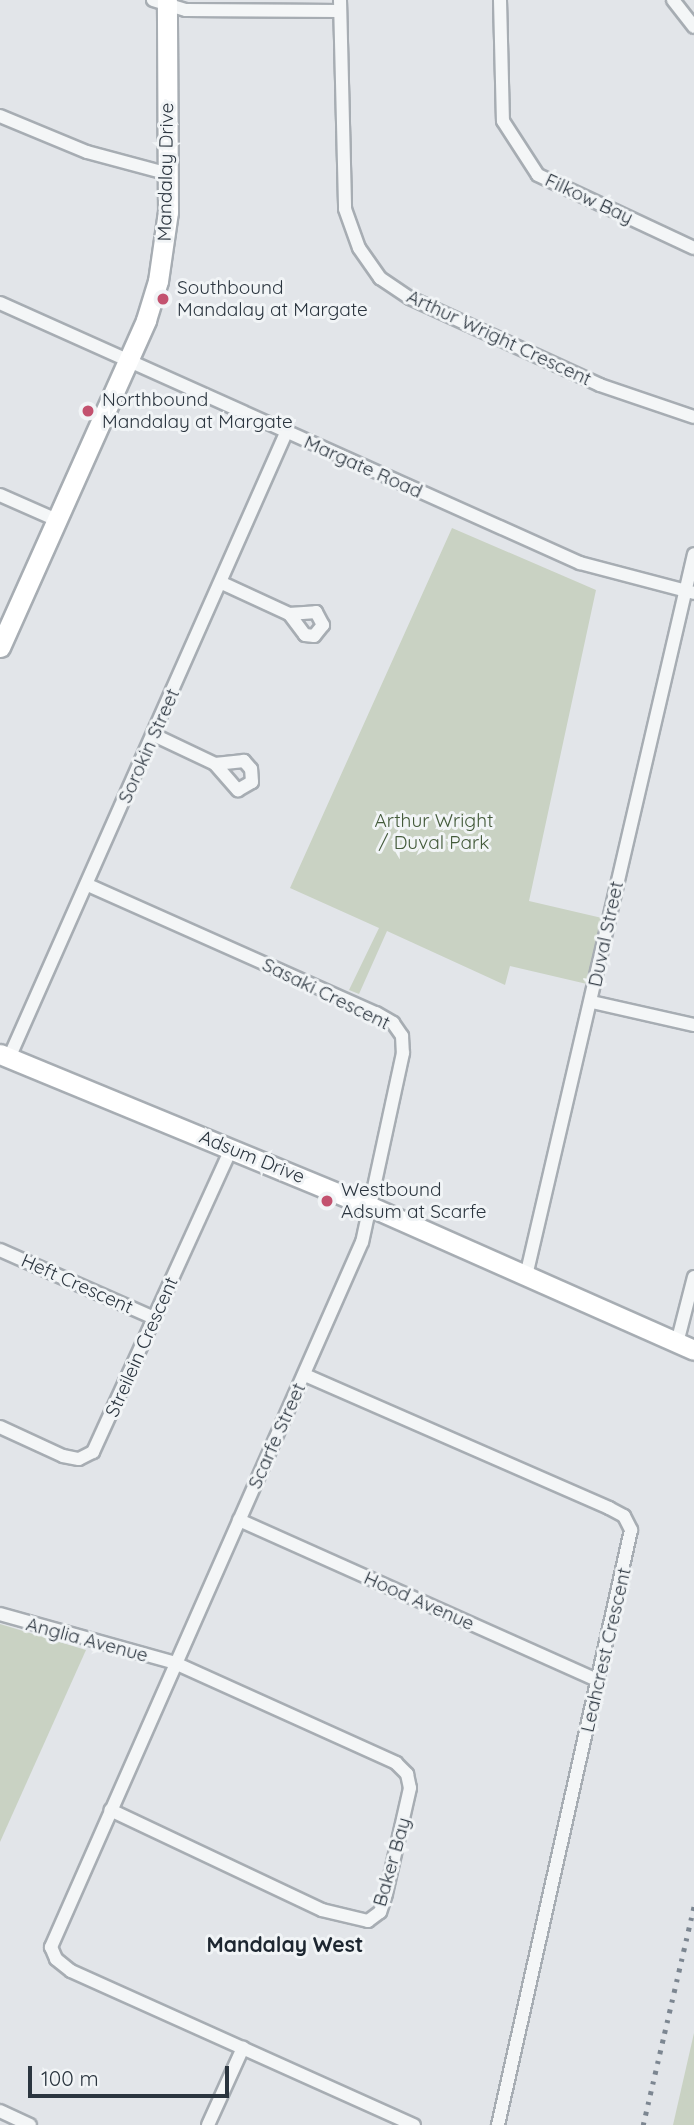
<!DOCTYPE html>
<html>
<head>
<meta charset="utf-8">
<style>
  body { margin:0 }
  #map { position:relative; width:694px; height:2125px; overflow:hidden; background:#e2e5e9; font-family:Quicksand,sans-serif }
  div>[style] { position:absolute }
  .green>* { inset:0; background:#c9d2c3 }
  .roads { filter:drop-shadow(2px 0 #a7adb3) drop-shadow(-2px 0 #a7adb3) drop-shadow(0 2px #a7adb3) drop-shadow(0 -2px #a7adb3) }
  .street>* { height:12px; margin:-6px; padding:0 6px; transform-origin:6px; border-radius:6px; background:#f4f6f7 }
  .secondary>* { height:19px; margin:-9.5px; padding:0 9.5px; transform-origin:9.5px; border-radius:9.5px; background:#fff }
  .rail>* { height:4.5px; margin-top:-2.25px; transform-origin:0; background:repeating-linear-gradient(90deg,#7c8691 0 3.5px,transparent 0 10.5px) }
  .dots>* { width:19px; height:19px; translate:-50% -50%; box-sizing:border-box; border:4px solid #f1f4f6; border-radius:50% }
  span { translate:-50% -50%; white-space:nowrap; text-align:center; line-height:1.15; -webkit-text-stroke:6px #f1f4f6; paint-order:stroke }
  .street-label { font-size:19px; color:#2b353f }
  .poi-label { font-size:19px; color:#2b353f }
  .left { translate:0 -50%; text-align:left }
  .park-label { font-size:19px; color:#435a3a }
  .neighbourhood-label { font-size:21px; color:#1d2630; font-weight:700 }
  .scale { position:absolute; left:28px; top:2066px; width:201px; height:32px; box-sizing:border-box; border:4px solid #2b353f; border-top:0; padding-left:9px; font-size:21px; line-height:24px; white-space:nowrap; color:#2b353f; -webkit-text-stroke:5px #f1f4f6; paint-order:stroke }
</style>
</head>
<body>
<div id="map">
  <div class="green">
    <i style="clip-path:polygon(452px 528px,596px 590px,529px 901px,602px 918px,587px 984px,510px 966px,505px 985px,387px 931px,359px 994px,349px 990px,379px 928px,290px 888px)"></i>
    <i style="clip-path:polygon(0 1624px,86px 1650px,0 1842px)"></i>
    <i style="clip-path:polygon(694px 2033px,694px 2125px,673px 2125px)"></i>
  </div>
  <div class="roads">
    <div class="street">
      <i style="left:153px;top:0;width:34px;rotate:17deg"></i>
      <i style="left:186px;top:10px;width:153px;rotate:0.4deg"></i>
      <i style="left:340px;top:0;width:209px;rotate:88.6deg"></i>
      <i style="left:345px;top:209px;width:41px;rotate:70.3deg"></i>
      <i style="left:359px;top:248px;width:37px;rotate:55deg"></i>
      <i style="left:380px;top:278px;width:36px;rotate:34deg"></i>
      <i style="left:410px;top:298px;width:209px;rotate:24.6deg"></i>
      <i style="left:600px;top:385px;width:99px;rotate:18.8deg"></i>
      <i style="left:500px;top:0;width:121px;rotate:88.6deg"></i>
      <i style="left:503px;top:121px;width:64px;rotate:57.1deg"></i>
      <i style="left:538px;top:175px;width:172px;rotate:25.1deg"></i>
      <i style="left:673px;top:0;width:34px;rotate:52deg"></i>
      <i style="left:0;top:116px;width:94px;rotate:22.5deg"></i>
      <i style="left:87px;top:152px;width:85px;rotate:15deg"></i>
      <i style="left:0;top:303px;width:636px;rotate:24.15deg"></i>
      <i style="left:580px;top:563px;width:118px;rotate:14.7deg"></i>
      <i style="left:0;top:495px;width:62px;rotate:23.7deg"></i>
      <i style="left:222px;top:583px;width:74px;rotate:24.8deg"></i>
      <i style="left:289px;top:614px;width:27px;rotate:-4deg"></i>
      <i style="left:316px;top:612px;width:15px;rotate:62deg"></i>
      <i style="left:323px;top:625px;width:14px;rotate:129deg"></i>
      <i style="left:314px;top:636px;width:9px;rotate:-174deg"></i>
      <i style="left:305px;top:635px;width:26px;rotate:-127deg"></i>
      <i style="left:154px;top:735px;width:68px;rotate:25.4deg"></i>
      <i style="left:215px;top:764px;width:35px;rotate:49deg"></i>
      <i style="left:238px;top:790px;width:16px;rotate:-30deg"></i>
      <i style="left:252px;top:782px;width:13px;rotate:-94deg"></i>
      <i style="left:251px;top:769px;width:11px;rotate:-131deg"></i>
      <i style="left:244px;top:761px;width:29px;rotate:174deg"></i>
      <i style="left:88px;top:885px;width:315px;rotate:24deg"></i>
      <i style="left:376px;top:1013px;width:20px;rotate:30deg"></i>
      <i style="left:393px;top:1023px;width:16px;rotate:55deg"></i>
      <i style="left:402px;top:1036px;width:17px;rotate:87deg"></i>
      <i style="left:403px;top:1053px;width:193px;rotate:102.2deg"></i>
      <i style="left:362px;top:1242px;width:771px;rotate:113.8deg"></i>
      <i style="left:51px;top:1947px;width:13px;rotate:67deg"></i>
      <i style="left:56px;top:1959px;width:19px;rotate:39deg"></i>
      <i style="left:71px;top:1971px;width:376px;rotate:24.2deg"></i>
      <i style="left:592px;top:1002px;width:105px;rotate:12.7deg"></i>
      <i style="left:9px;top:1058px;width:684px;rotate:-66.1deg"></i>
      <i style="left:0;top:1250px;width:168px;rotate:23.8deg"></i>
      <i style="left:526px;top:1276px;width:741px;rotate:-76.9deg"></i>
      <i style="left:677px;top:1343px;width:68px;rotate:-75.6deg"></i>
      <i style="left:305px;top:1375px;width:332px;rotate:23.6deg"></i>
      <i style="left:609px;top:1508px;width:17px;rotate:28deg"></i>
      <i style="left:624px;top:1516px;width:16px;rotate:63deg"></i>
      <i style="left:631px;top:1530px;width:610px;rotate:102.6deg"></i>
      <i style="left:0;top:1427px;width:69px;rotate:24.7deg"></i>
      <i style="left:63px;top:1456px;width:16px;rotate:11deg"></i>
      <i style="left:79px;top:1459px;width:16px;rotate:-27deg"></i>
      <i style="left:93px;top:1452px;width:333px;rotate:-65.5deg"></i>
      <i style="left:239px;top:1520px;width:394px;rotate:24.1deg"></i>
      <i style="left:0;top:1614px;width:182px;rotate:15.6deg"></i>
      <i style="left:175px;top:1663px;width:243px;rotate:24.3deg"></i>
      <i style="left:396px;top:1763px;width:16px;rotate:45deg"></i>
      <i style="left:407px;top:1774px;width:14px;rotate:78deg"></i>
      <i style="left:410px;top:1788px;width:109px;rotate:102.8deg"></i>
      <i style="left:386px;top:1894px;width:19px;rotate:108deg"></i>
      <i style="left:380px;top:1912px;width:15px;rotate:143deg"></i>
      <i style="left:368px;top:1921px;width:47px;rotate:-166.6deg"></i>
      <i style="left:322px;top:1910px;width:234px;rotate:-154.7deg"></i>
      <i style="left:0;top:2111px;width:33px;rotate:25deg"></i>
      <i style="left:208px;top:2125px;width:85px;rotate:-65.6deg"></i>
    </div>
    <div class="secondary">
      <i style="left:0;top:647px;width:358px;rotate:-65.9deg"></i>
      <i style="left:146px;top:320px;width:41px;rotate:-72.9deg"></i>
      <i style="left:158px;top:281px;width:70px;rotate:-81.8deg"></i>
      <i style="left:168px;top:212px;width:212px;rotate:-90.3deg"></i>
      <i style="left:0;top:1054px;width:399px;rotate:22.4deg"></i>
      <i style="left:369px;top:1206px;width:355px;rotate:23.9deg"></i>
    </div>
  </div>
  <div class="rail">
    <i style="left:643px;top:2125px;width:226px;rotate:-76.9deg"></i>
  </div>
  <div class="dots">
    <i style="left:163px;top:299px;background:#c3526f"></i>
    <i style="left:88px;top:411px;background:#c3526f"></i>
    <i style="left:327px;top:1201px;background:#c3526f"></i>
  </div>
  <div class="street-label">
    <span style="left:166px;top:172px;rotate:-89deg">Mandalay Drive</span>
    <span style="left:589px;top:199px;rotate:25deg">Filkow Bay</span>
    <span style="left:499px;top:338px;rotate:25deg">Arthur Wright Crescent</span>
    <span style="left:363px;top:467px;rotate:24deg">Margate Road</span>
    <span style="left:149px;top:746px;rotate:-66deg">Sorokin Street</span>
    <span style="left:606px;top:934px;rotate:-78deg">Duval Street</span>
    <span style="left:326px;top:994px;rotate:26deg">Sasaki Crescent</span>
    <span style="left:252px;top:1157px;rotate:22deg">Adsum Drive</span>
    <span style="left:77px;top:1284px;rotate:24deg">Heft Crescent</span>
    <span style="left:142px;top:1347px;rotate:-66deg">Streilein Crescent</span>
    <span style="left:277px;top:1436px;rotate:-66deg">Scarfe Street</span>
    <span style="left:419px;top:1601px;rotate:24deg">Hood Avenue</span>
    <span style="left:87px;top:1640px;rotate:15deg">Anglia Avenue</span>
    <span style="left:606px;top:1650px;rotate:-77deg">Leahcrest Crescent</span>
    <span style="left:392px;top:1862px;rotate:-74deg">Baker Bay</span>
  </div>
  <div class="poi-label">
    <span class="left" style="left:177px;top:299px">Southbound<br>Mandalay at Margate</span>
    <span class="left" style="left:102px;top:411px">Northbound<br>Mandalay at Margate</span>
    <span class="left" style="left:341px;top:1201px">Westbound<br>Adsum at Scarfe</span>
  </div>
  <div class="park-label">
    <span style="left:434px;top:832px">Arthur Wright<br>/ Duval Park</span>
  </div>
  <div class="neighbourhood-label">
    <span style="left:285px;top:1944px">Mandalay West</span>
  </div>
  <div class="scale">100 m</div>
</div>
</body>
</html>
